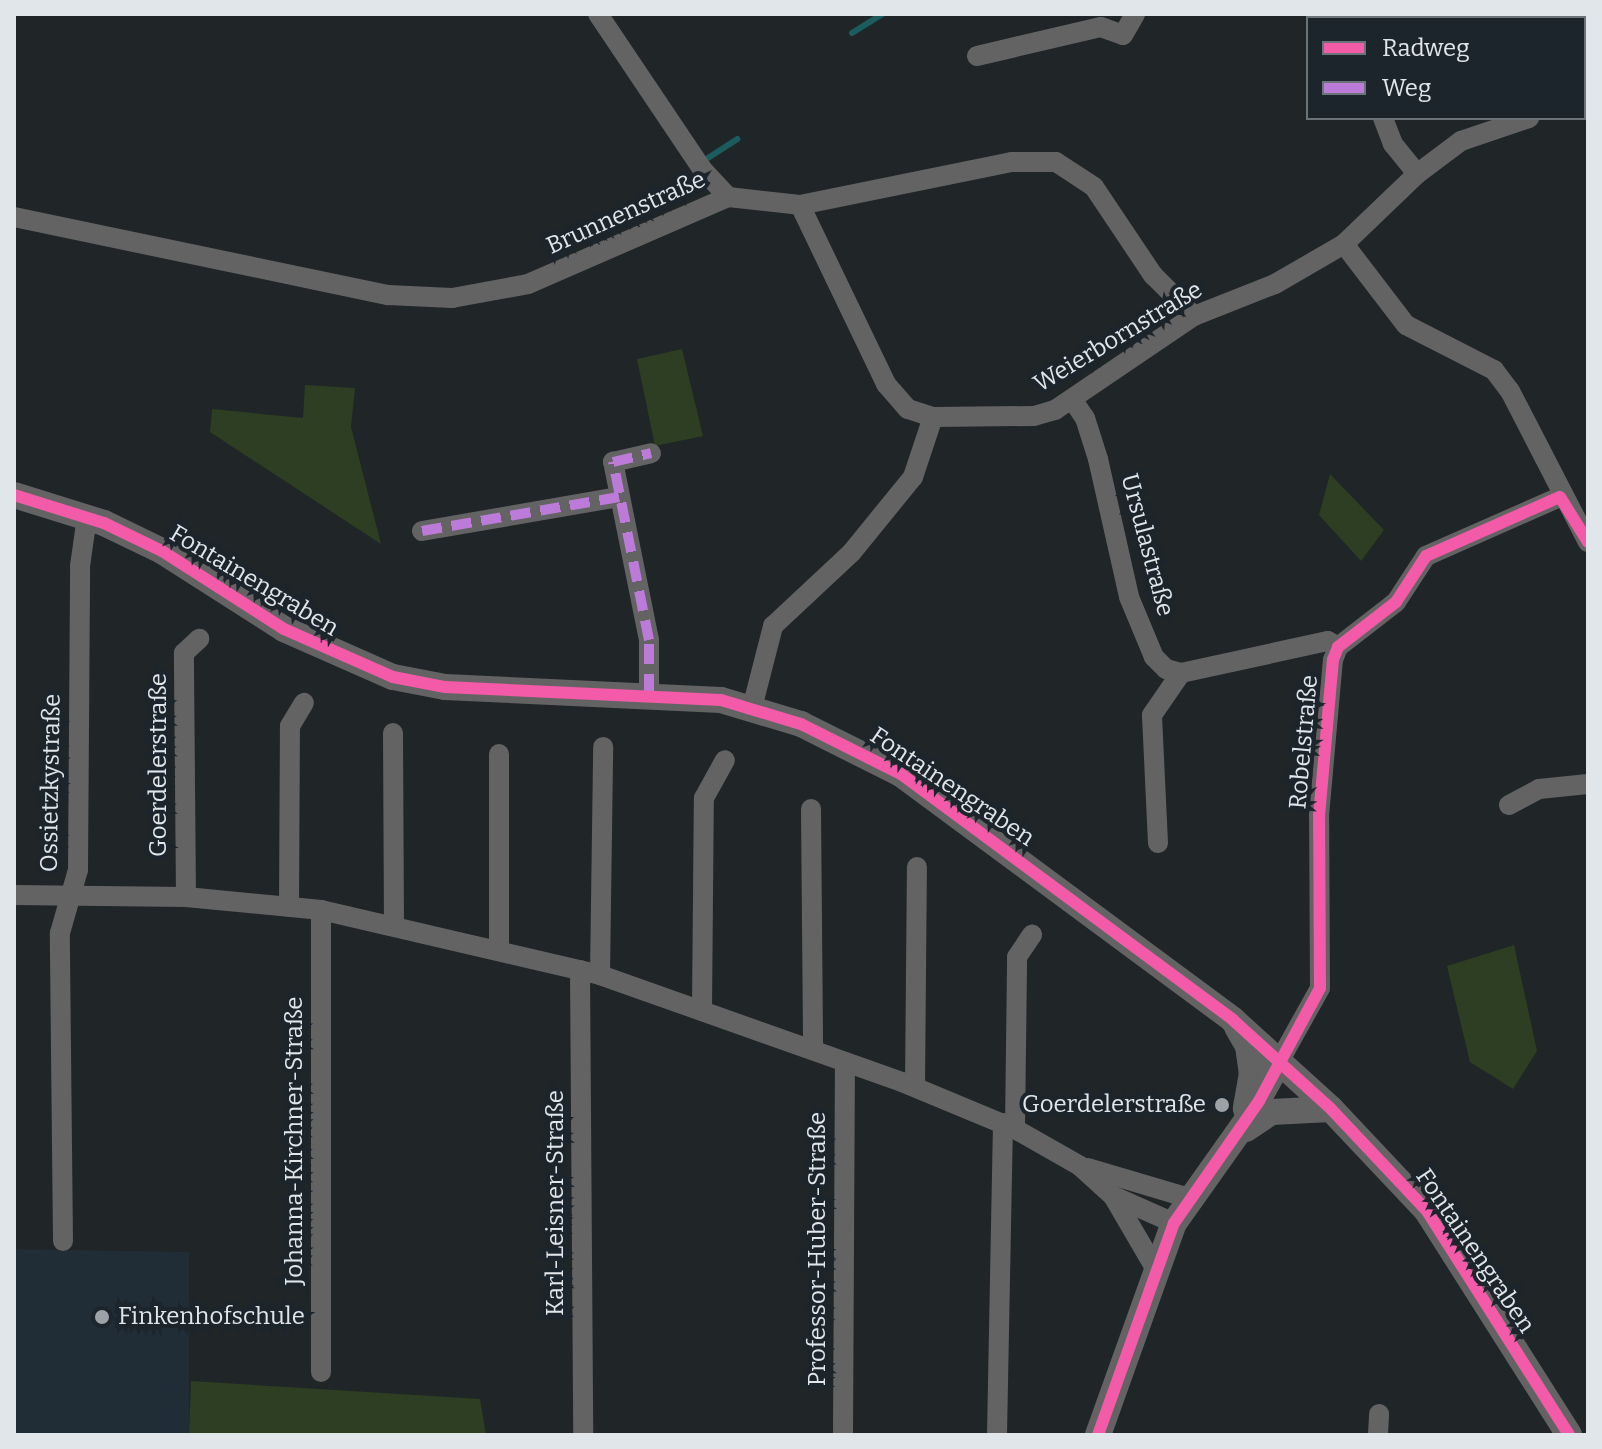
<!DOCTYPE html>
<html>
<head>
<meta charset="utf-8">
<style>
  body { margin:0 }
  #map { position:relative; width:1602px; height:1449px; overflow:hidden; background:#202528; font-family:Bitter,serif }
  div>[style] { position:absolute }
  .built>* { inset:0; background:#202c36 }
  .green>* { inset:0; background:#2d3e22 }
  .stream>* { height:6px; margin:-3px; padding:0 3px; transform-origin:3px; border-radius:3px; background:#1b5d5e }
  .minor>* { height:20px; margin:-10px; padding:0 10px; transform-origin:10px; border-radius:10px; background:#636363 }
  .tertiary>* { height:26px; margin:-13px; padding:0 13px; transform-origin:13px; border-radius:13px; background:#636363 }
  .quiet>* { height:10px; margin-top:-5px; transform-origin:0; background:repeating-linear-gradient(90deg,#bd7bd9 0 20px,transparent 0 30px) }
  .cycleway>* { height:12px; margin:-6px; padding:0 6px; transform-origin:6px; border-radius:6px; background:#f35aa7 }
  .dots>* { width:22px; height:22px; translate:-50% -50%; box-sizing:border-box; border:4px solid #1d252c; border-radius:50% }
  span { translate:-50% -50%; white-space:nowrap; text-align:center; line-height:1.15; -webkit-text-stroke:8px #1d252c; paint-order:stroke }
  .street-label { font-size:24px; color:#e1e6ea }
  .poi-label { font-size:24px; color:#e1e6ea }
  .right { translate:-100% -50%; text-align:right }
  .left { translate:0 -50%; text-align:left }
  .frame { position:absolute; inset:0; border:16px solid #e1e6ea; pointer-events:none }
  .legend { position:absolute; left:1306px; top:16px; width:280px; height:104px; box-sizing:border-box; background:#1d252c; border:2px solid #6b7278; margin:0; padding:10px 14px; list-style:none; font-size:24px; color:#e1e6ea }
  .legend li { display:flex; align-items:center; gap:16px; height:40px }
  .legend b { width:40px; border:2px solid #6b7278 }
</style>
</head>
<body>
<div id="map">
  <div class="built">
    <i style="clip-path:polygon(14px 1249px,189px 1252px,189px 1435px,14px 1435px)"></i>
  </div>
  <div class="green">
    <i style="clip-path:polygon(682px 349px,703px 436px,655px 446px,637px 359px)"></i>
    <i style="clip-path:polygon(305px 385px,355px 388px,351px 427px,381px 544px,210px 432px,212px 409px,303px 418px)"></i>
    <i style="clip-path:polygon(1330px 474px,1384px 530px,1361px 561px,1319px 515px)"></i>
    <i style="clip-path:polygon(1514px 945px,1537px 1051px,1513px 1089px,1470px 1062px,1447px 966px)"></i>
    <i style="clip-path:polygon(191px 1381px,480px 1399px,486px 1435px,189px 1435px)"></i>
  </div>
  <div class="stream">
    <i style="left:852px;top:33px;width:36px;rotate:-32deg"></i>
    <i style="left:708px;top:158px;width:35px;rotate:-33deg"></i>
  </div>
  <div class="minor">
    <i style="left:598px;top:14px;width:187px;rotate:56.1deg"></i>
    <i style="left:702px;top:169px;width:38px;rotate:47deg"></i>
    <i style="left:1350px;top:14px;width:4px;rotate:63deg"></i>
    <i style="left:977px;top:56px;width:127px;rotate:-13.2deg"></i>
    <i style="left:1101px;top:27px;width:23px;rotate:20deg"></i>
    <i style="left:1123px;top:35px;width:24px;rotate:-60deg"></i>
    <i style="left:1584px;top:103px;width:4px;rotate:-14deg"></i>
    <i style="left:1383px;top:118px;width:28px;rotate:69deg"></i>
    <i style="left:1393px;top:144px;width:38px;rotate:51deg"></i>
    <i style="left:800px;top:205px;width:199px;rotate:64.3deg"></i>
    <i style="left:886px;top:384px;width:33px;rotate:49deg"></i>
    <i style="left:908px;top:409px;width:26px;rotate:18deg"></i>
    <i style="left:933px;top:417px;width:101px;rotate:-0.6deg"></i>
    <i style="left:1034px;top:416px;width:22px;rotate:-16deg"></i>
    <i style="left:1055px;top:410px;width:168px;rotate:-34.1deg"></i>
    <i style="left:1194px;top:316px;width:87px;rotate:-21.6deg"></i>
    <i style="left:1275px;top:284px;width:80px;rotate:-30.1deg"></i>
    <i style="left:1344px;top:244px;width:101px;rotate:-43.8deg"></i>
    <i style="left:1417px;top:174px;width:55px;rotate:-36.9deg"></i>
    <i style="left:1461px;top:141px;width:72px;rotate:-18.7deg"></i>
    <i style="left:14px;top:217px;width:382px;rotate:11.8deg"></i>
    <i style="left:388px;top:295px;width:64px;rotate:2.7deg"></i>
    <i style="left:452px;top:298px;width:77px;rotate:-10.4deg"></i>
    <i style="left:528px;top:284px;width:218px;rotate:-23.5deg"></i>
    <i style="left:728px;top:197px;width:72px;rotate:6.3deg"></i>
    <i style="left:800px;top:205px;width:216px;rotate:-11.5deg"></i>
    <i style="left:1012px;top:162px;width:44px"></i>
    <i style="left:1056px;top:162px;width:45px;rotate:33.3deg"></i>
    <i style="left:1094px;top:187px;width:106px;rotate:56.2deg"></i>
    <i style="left:1153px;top:275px;width:58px;rotate:45deg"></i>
    <i style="left:1344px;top:244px;width:102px;rotate:52.6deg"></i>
    <i style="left:1406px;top:325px;width:99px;rotate:27.1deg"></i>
    <i style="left:1494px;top:370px;width:26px;rotate:53deg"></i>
    <i style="left:1510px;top:391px;width:170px;rotate:62.7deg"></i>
    <i style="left:1072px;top:399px;width:23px;rotate:56deg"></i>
    <i style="left:1085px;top:418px;width:43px;rotate:72.4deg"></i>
    <i style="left:1098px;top:459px;width:141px;rotate:77.3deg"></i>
    <i style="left:1129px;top:597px;width:65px;rotate:67.4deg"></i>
    <i style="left:1154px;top:657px;width:17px;rotate:45deg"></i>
    <i style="left:1166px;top:669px;width:16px;rotate:15deg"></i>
    <i style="left:1181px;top:673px;width:150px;rotate:-12.3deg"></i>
    <i style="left:1328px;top:641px;width:12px;rotate:31deg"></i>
    <i style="left:422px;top:531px;width:200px;rotate:-9.8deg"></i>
    <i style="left:649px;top:694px;width:54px;rotate:-90deg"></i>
    <i style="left:649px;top:640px;width:182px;rotate:-101.4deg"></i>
    <i style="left:613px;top:462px;width:39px;rotate:-13deg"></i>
    <i style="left:752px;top:708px;width:85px;rotate:-75.6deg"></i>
    <i style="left:773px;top:626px;width:108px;rotate:-43.1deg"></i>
    <i style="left:852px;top:552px;width:97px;rotate:-50.9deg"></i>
    <i style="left:913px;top:477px;width:63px;rotate:-71.6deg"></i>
    <i style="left:393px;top:733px;width:192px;rotate:89.7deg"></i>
    <i style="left:499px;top:754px;width:195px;rotate:90deg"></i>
    <i style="left:1509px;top:805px;width:34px;rotate:-28deg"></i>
    <i style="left:1539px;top:789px;width:49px;rotate:-5.8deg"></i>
    <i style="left:811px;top:809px;width:240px;rotate:89.5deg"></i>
    <i style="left:1158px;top:843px;width:128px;rotate:-92.7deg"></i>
    <i style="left:1152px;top:715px;width:51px;rotate:-55.4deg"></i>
    <i style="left:14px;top:895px;width:172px;rotate:0.7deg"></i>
    <i style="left:186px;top:897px;width:136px;rotate:5.5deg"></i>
    <i style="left:321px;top:910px;width:286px;rotate:13.1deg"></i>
    <i style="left:600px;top:975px;width:320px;rotate:19.5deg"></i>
    <i style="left:902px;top:1082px;width:122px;rotate:22.6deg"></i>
    <i style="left:1015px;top:1129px;width:75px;rotate:29.6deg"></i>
    <i style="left:1080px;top:1166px;width:45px;rotate:42.3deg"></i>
    <i style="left:1113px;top:1196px;width:83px;rotate:59.7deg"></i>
    <i style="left:186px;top:897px;width:244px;rotate:-90.5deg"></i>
    <i style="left:184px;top:653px;width:21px;rotate:-43deg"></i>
    <i style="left:289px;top:907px;width:181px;rotate:-89.7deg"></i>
    <i style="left:290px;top:726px;width:27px;rotate:-59deg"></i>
    <i style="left:321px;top:910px;width:462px;rotate:90deg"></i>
    <i style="left:580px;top:970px;width:465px;rotate:89.6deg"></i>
    <i style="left:600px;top:975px;width:228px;rotate:-89.2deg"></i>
    <i style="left:702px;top:1010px;width:212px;rotate:-89.5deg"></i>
    <i style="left:704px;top:798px;width:43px;rotate:-61.1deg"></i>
    <i style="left:1280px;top:1060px;width:82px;rotate:-60.9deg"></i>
    <i style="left:1320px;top:988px;width:172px;rotate:-90.3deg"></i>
    <i style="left:1319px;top:816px;width:157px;rotate:-84.9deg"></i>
    <i style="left:1333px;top:660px;width:14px;rotate:-69deg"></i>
    <i style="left:1338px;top:647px;width:73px;rotate:-37.8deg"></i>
    <i style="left:1396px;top:602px;width:55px;rotate:-56.9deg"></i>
    <i style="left:1426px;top:556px;width:146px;rotate:-23.8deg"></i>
    <i style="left:915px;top:1087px;width:220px;rotate:-89.5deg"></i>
    <i style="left:1015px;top:1129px;width:172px;rotate:-89.3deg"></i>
    <i style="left:1017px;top:957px;width:27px;rotate:-56deg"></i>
    <i style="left:1088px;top:1168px;width:105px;rotate:16.5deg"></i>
    <i style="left:1113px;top:1196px;width:67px;rotate:23.9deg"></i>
    <i style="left:63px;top:1241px;width:308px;rotate:-90.6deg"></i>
    <i style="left:60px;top:933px;width:66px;rotate:-74.1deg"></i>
    <i style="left:78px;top:870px;width:304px;rotate:-89.6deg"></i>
    <i style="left:80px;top:566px;width:49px;rotate:-81.9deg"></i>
    <i style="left:843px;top:1435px;width:372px;rotate:-89.7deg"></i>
    <i style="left:997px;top:1435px;width:312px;rotate:-88.9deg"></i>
    <i style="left:1378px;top:1435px;width:21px;rotate:-87deg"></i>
  </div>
  <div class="tertiary">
    <i style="left:14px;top:495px;width:94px;rotate:17.3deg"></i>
    <i style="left:104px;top:523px;width:64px;rotate:25.8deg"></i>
    <i style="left:162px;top:551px;width:145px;rotate:32.6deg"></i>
    <i style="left:284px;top:629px;width:119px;rotate:23.8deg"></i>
    <i style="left:393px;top:677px;width:53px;rotate:10.9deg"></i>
    <i style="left:445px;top:687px;width:276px;rotate:2.7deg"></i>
    <i style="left:721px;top:700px;width:84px;rotate:16.7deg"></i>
    <i style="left:801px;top:724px;width:112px;rotate:26.6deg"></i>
    <i style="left:901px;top:774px;width:413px;rotate:36.5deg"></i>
    <i style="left:1233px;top:1020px;width:132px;rotate:42.2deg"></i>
    <i style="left:1331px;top:1109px;width:140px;rotate:46.7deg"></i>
    <i style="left:1427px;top:1211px;width:265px;rotate:57.6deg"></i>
    <i style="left:1237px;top:1027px;width:22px;rotate:60deg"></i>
    <i style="left:1248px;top:1046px;width:27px;rotate:82deg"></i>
    <i style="left:1252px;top:1073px;width:36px;rotate:100deg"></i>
    <i style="left:1246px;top:1129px;width:30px;rotate:-34deg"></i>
    <i style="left:1271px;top:1112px;width:60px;rotate:-2.9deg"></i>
    <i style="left:1098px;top:1435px;width:225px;rotate:-70.3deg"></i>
    <i style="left:1174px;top:1223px;width:126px;rotate:-54.7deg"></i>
    <i style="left:1247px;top:1120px;width:68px;rotate:-61.2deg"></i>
  </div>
  <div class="quiet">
    <i style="left:422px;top:531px;width:200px;rotate:-9.8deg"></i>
    <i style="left:649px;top:694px;width:54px;rotate:-90deg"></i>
    <i style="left:649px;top:640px;width:182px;rotate:-101.4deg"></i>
    <i style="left:613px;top:462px;width:39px;rotate:-13deg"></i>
  </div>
  <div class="cycleway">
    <i style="left:14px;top:495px;width:94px;rotate:17.3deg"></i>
    <i style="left:104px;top:523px;width:64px;rotate:25.8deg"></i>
    <i style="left:162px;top:551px;width:145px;rotate:32.6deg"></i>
    <i style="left:284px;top:629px;width:119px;rotate:23.8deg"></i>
    <i style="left:393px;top:677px;width:53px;rotate:10.9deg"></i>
    <i style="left:445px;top:687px;width:276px;rotate:2.7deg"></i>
    <i style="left:721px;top:700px;width:84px;rotate:16.7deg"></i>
    <i style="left:801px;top:724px;width:112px;rotate:26.6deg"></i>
    <i style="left:901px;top:774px;width:413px;rotate:36.5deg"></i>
    <i style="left:1233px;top:1020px;width:132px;rotate:42.2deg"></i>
    <i style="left:1331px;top:1109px;width:140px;rotate:46.7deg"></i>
    <i style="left:1427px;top:1211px;width:265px;rotate:57.6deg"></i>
    <i style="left:1098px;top:1435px;width:225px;rotate:-70.3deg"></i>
    <i style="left:1174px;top:1223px;width:149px;rotate:-55.1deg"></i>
    <i style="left:1259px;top:1101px;width:128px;rotate:-61.6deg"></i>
    <i style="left:1320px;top:988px;width:172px;rotate:-90.3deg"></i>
    <i style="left:1319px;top:816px;width:157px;rotate:-84.9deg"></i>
    <i style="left:1333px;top:660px;width:14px;rotate:-69deg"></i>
    <i style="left:1338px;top:647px;width:73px;rotate:-37.8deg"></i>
    <i style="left:1396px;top:602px;width:55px;rotate:-56.9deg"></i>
    <i style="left:1426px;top:556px;width:146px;rotate:-23.8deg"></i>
    <i style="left:1560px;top:497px;width:53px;rotate:58.1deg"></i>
  </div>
  <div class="dots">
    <i style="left:1222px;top:1105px;background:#9da2a6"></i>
    <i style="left:102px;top:1317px;background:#9da2a6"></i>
  </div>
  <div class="street-label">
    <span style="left:626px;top:213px;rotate:-24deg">Brunnenstraße</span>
    <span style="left:1118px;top:337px;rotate:-31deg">Weierbornstraße</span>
    <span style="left:1147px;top:545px;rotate:75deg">Ursulastraße</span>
    <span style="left:254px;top:581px;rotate:31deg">Fontainengraben</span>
    <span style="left:1304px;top:742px;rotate:-85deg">Robelstraße</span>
    <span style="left:159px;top:765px;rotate:-90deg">Goerdelerstraße</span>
    <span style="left:51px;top:783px;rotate:-89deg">Ossietzkystraße</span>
    <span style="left:952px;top:787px;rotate:34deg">Fontainengraben</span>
    <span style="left:295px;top:1141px;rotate:-90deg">Johanna-Kirchner-Straße</span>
    <span style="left:556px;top:1203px;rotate:-90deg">Karl-Leisner-Straße</span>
    <span style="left:818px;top:1249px;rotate:-90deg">Professor-Huber-Straße</span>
    <span style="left:1475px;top:1251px;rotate:56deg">Fontainengraben</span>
  </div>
  <div class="poi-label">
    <span class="right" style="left:1206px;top:1105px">Goerdelerstraße</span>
    <span class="left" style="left:118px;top:1317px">Finkenhofschule</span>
  </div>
  <div class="frame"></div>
  <ul class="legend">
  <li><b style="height:10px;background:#f35aa7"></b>Radweg</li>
  <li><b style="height:10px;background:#bd7bd9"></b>Weg</li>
  </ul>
</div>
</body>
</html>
